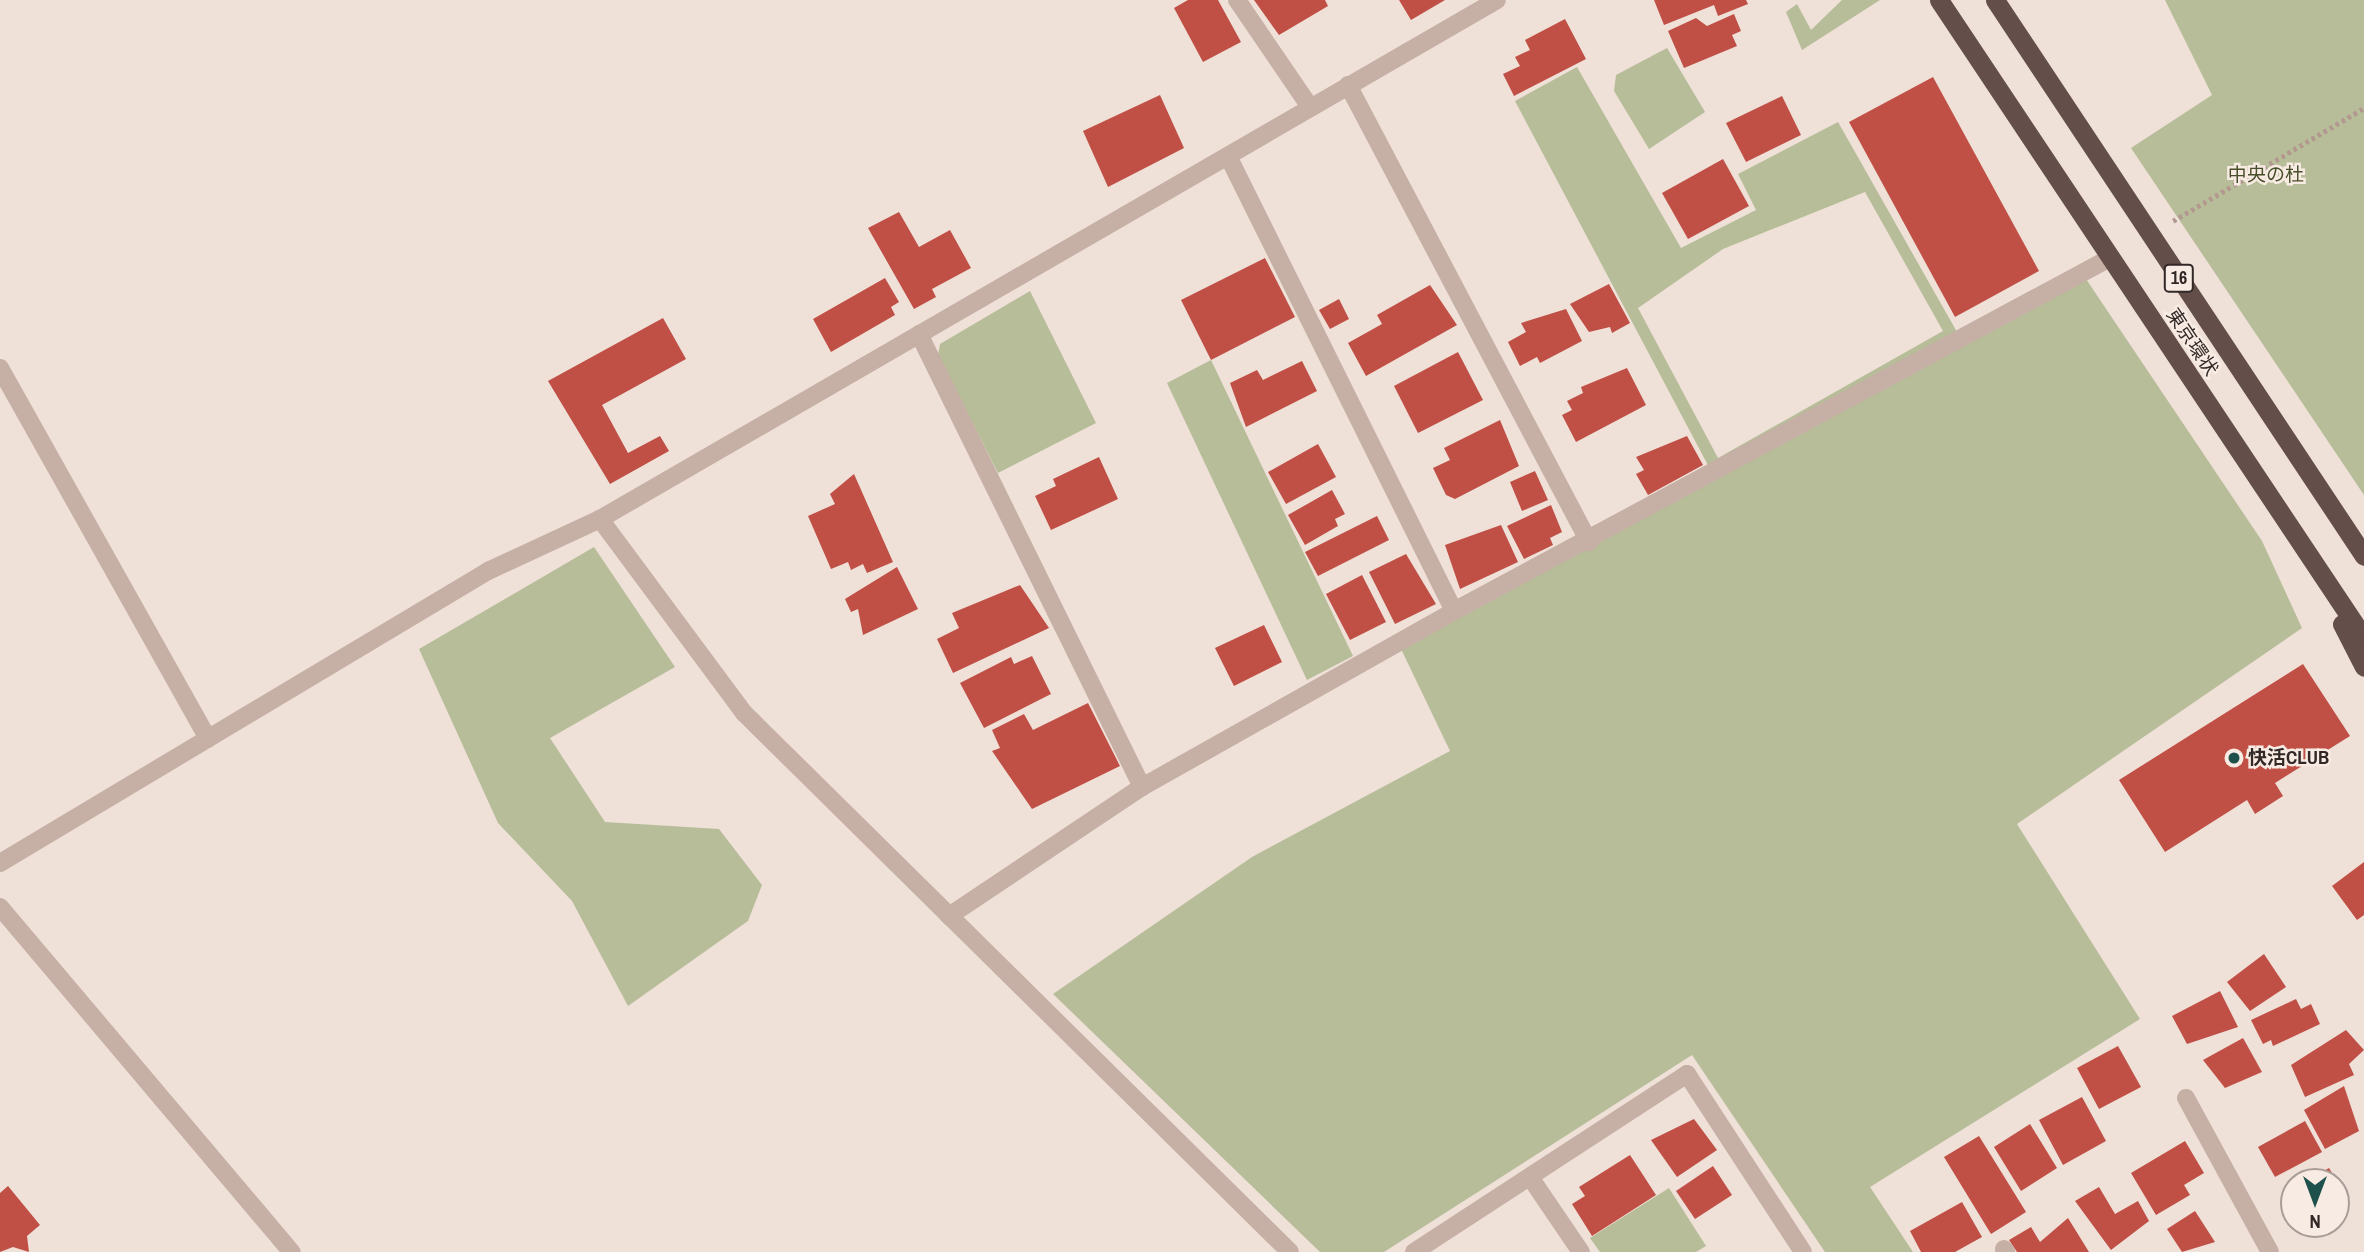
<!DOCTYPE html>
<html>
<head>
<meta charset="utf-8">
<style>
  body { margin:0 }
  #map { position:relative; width:2364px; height:1252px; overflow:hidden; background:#efe0d8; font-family:"Archivo Narrow","Noto Sans JP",sans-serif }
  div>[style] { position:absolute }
  .green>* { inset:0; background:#b7bd99 }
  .building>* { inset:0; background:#c04f45 }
  .path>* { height:4.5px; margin-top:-2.25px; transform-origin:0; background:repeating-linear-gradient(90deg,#b2988f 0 3.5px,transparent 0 7px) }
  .service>* { height:18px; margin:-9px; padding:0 9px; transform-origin:9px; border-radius:9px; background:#c6afa5 }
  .minor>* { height:18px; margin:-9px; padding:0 9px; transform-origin:9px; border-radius:9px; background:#c6afa5 }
  .tertiary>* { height:18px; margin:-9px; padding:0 9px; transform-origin:9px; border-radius:9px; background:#c6afa5 }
  .trunk>* { height:19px; margin:-9.5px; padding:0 9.5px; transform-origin:9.5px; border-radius:9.5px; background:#644e4a }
  .dots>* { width:19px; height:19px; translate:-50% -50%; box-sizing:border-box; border:4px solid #f8ebe3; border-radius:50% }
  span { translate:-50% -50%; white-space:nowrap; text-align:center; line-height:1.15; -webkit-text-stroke:5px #f8ebe3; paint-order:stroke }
  .shield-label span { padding:2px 5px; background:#f8ebe3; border:2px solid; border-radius:5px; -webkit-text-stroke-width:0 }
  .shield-label { font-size:18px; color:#322826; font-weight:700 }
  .park-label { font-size:19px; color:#484f2b }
  .street-label { font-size:19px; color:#322826 }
  .poi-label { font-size:19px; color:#322826; font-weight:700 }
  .left { translate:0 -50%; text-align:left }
  .north { position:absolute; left:2280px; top:1168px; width:70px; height:70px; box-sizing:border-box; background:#f8ebe3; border:2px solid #a99d97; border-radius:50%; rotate:180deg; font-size:19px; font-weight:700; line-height:28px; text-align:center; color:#322826 }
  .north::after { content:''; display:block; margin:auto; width:24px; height:32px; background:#1e514c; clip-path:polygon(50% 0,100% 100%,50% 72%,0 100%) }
</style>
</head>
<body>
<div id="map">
  <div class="green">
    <i style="clip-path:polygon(1842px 0,1880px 0,1802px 50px,1786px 12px,1797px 4px,1811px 30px)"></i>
    <i style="clip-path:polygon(2165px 0,2364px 0,2364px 495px,2131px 148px,2212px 95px)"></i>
    <i style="clip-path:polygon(1667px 48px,1705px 112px,1649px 149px,1614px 91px,1616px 75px)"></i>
    <i style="clip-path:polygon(evenodd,1577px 67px,1681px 248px,1756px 210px,1738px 174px,1838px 122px,1957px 332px,1710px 469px,1515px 101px,1577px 67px,1865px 192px,1943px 331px,1718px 458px,1638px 308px,1723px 249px,1865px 192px)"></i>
    <i style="clip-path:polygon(2086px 279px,2262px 541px,2302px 628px,2017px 824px,2140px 1019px,1870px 1187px,1913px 1252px,1825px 1252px,1692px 1055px,1384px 1252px,1320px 1252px,1053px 994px,1252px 857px,1450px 751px,1401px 649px)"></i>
    <i style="clip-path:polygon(1030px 291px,1096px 423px,998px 473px,938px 355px,940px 344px)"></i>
    <i style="clip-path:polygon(1211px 360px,1353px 656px,1307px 680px,1167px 383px)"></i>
    <i style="clip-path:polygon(594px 547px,675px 667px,550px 738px,605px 822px,719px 829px,762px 885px,748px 921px,628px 1006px,572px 901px,498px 823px,419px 649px)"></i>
    <i style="clip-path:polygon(1669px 1188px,1706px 1246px,1696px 1252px,1600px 1252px,1590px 1238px)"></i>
  </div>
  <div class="building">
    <i style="clip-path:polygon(1188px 0,1218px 0,1241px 42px,1203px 62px,1174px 8px)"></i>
    <i style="clip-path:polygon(1254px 0,1325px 0,1328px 6px,1279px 35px)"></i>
    <i style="clip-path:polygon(1399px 0,1445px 0,1411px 20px)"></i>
    <i style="clip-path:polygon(1654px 0,1746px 0,1748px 4px,1718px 16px,1714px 5px,1664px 25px)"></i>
    <i style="clip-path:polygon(1734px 14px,1741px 31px,1732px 35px,1737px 46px,1684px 68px,1668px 31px,1696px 18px,1707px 26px)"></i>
    <i style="clip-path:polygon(1565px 19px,1586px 59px,1514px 96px,1503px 74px,1520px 66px,1515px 57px,1530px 50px,1525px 40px)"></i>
    <i style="clip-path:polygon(1933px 77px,2039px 271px,1955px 317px,1849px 122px)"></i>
    <i style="clip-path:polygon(1160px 95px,1184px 148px,1108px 187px,1083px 131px)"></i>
    <i style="clip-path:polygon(1782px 96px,1801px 135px,1746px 162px,1726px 123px)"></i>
    <i style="clip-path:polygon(1723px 159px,1749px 206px,1688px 239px,1662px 193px)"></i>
    <i style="clip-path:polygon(899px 212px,919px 247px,950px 230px,971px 268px,932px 289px,936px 297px,914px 309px,868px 228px)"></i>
    <i style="clip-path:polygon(1265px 258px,1295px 317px,1211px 360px,1181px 300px)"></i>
    <i style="clip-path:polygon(885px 278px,899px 302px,891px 307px,895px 315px,831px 352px,813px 319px)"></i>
    <i style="clip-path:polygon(1609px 284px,1630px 323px,1612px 333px,1610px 327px,1589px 332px,1570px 304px)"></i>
    <i style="clip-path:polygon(1430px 285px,1457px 325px,1366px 376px,1348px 343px,1382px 324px,1377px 315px)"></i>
    <i style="clip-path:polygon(1339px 299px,1349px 319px,1330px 329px,1319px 310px)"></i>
    <i style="clip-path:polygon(1566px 309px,1582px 341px,1540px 363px,1537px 357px,1520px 366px,1508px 342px,1526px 332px,1521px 323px)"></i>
    <i style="clip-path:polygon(663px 318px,686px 359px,602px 405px,628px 453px,660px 436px,669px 451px,610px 484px,548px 381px)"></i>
    <i style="clip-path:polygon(1458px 352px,1483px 400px,1418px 433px,1394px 386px)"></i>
    <i style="clip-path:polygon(1302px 361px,1317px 391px,1246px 427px,1230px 383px,1257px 370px,1263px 380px)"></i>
    <i style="clip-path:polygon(1627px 368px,1646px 405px,1576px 442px,1562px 415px,1572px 410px,1567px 401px,1583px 393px,1581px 387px)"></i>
    <i style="clip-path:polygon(1500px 420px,1519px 466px,1455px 499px,1446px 495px,1433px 468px,1450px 460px,1444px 448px)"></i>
    <i style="clip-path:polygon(1687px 436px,1703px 465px,1648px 495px,1636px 474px,1644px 470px,1636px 457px)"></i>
    <i style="clip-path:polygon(1318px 444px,1336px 477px,1286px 504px,1268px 472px)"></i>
    <i style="clip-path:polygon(1099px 457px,1118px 499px,1051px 530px,1035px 496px,1056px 486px,1053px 479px)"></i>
    <i style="clip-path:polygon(1535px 471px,1548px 500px,1522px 511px,1510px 482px)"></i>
    <i style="clip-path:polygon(854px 474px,893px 562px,867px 573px,863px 564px,851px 570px,848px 562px,831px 569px,808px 516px,835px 504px,830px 494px)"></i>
    <i style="clip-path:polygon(1332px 490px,1345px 514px,1335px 519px,1338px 526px,1305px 545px,1288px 515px)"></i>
    <i style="clip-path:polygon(1551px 505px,1562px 532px,1550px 538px,1553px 545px,1524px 559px,1507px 526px)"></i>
    <i style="clip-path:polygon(1377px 516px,1389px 540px,1318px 576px,1305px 552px)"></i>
    <i style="clip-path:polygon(1501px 525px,1518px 562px,1460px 589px,1445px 545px)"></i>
    <i style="clip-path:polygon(1406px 554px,1436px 604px,1395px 624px,1369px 572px)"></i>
    <i style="clip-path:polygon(897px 567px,918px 609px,863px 635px,858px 609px,851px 612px,845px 599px)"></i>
    <i style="clip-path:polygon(1362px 575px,1386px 622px,1350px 640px,1326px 594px)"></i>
    <i style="clip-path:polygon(1020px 585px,1049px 628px,953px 673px,937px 639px,959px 628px,952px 613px)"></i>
    <i style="clip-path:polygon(1264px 625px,1282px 662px,1234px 686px,1215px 648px)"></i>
    <i style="clip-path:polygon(1032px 656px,1051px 694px,984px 728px,960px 683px,1011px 657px,1014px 664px)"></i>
    <i style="clip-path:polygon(2303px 664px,2350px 736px,2275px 783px,2283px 796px,2255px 814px,2247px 800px,2165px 852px,2119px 780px)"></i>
    <i style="clip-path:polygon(1088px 703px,1120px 766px,1032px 809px,992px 751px,1000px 748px,992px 730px,1024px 714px,1033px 730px)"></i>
    <i style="clip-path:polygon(2364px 862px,2364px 915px,2357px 920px,2332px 886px)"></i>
    <i style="clip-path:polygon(2264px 954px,2286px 987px,2250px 1011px,2227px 982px)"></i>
    <i style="clip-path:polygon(2220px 991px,2238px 1027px,2187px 1044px,2172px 1016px)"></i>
    <i style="clip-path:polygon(2296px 999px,2301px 1009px,2311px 1004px,2320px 1024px,2273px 1046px,2271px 1040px,2263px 1044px,2251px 1020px)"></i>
    <i style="clip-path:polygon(2346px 1030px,2364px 1050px,2349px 1064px,2354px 1075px,2305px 1097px,2291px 1065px)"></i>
    <i style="clip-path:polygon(2243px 1038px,2262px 1072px,2225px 1088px,2203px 1060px)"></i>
    <i style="clip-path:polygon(2118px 1046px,2141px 1087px,2099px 1109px,2077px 1068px)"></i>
    <i style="clip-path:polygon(2344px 1086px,2359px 1131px,2325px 1149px,2304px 1110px)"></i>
    <i style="clip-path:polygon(2082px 1097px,2106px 1141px,2063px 1165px,2039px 1120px)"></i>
    <i style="clip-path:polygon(1694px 1119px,1717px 1150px,1677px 1177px,1651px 1140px)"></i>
    <i style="clip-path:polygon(2305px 1121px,2322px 1152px,2275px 1177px,2258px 1147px)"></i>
    <i style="clip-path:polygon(2030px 1124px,2057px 1168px,2021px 1191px,1994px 1147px)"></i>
    <i style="clip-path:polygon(1979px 1136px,2026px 1212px,1991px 1234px,1944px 1157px)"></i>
    <i style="clip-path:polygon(2185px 1141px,2204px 1173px,2184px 1185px,2190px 1195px,2156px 1215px,2131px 1173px)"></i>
    <i style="clip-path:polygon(1630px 1155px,1656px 1195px,1592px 1236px,1572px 1204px,1585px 1196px,1579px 1187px)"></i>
    <i style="clip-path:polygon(1713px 1166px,1732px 1195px,1695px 1219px,1676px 1191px)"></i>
    <i style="clip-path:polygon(2329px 1168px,2345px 1194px,2336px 1199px,2336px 1182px,2305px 1182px)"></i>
    <i style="clip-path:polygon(8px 1186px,40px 1225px,27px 1236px,29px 1252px,13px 1247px,0 1252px,0 1193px)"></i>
    <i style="clip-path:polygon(2099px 1187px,2115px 1214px,2138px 1201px,2149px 1221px,2111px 1250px,2075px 1201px)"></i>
    <i style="clip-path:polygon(2294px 1188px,2294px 1213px,2283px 1195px)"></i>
    <i style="clip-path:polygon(1962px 1202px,1982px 1237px,1955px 1252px,1921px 1252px,1910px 1231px)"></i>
    <i style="clip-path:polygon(2195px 1211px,2215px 1242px,2182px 1252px,2167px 1229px)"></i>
    <i style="clip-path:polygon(2068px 1218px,2089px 1252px,2017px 1252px,2009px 1240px,2031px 1227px,2040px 1242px)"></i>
  </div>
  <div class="path">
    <i style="left:2173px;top:221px;width:222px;rotate:-30.6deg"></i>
  </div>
  <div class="service">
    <i style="left:2004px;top:1249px;width:4px;rotate:56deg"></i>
  </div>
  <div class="minor">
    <i style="left:1237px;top:0;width:130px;rotate:55.7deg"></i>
    <i style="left:1348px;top:85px;width:517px;rotate:62.19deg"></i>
    <i style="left:1228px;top:156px;width:508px;rotate:63.59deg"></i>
    <i style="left:919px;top:334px;width:505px;rotate:63.79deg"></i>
    <i style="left:0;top:368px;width:425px;rotate:60.7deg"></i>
    <i style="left:0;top:863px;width:569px;rotate:-30.89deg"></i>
    <i style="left:488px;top:571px;width:123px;rotate:-24.9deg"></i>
    <i style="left:0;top:907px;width:452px;rotate:49.8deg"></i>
    <i style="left:949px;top:916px;width:232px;rotate:-33.8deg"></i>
    <i style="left:1142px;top:787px;width:358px;rotate:-29.4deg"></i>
    <i style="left:1454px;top:611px;width:743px;rotate:-28.29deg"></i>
    <i style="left:2186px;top:1098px;width:175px;rotate:61.4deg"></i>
    <i style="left:1532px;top:1180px;width:87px;rotate:55.8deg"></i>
    <i style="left:1414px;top:1252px;width:326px;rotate:-33.1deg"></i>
    <i style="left:1687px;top:1074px;width:212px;rotate:56.9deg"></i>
  </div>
  <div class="tertiary">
    <i style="left:1290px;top:1252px;width:767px;rotate:-135.37deg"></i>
    <i style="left:744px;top:713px;width:242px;rotate:-126.6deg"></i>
    <i style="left:600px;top:519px;width:1036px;rotate:-30.05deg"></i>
  </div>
  <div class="trunk">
    <i style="left:1939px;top:0;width:767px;rotate:56.33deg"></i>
    <i style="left:1995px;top:0;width:667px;rotate:56.43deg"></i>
    <i style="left:2342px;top:624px;width:48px;rotate:62.9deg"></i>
  </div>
  <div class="dots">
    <i style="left:2234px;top:758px;background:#1e514c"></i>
  </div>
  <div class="shield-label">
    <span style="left:2179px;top:278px">16</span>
  </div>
  <div class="park-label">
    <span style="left:2266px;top:175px">中央の杜</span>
  </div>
  <div class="street-label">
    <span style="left:2192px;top:342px;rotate:56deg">東京環状</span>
  </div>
  <div class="poi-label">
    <span class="left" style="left:2248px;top:758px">快活CLUB</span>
  </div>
  <div class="north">N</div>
</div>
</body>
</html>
